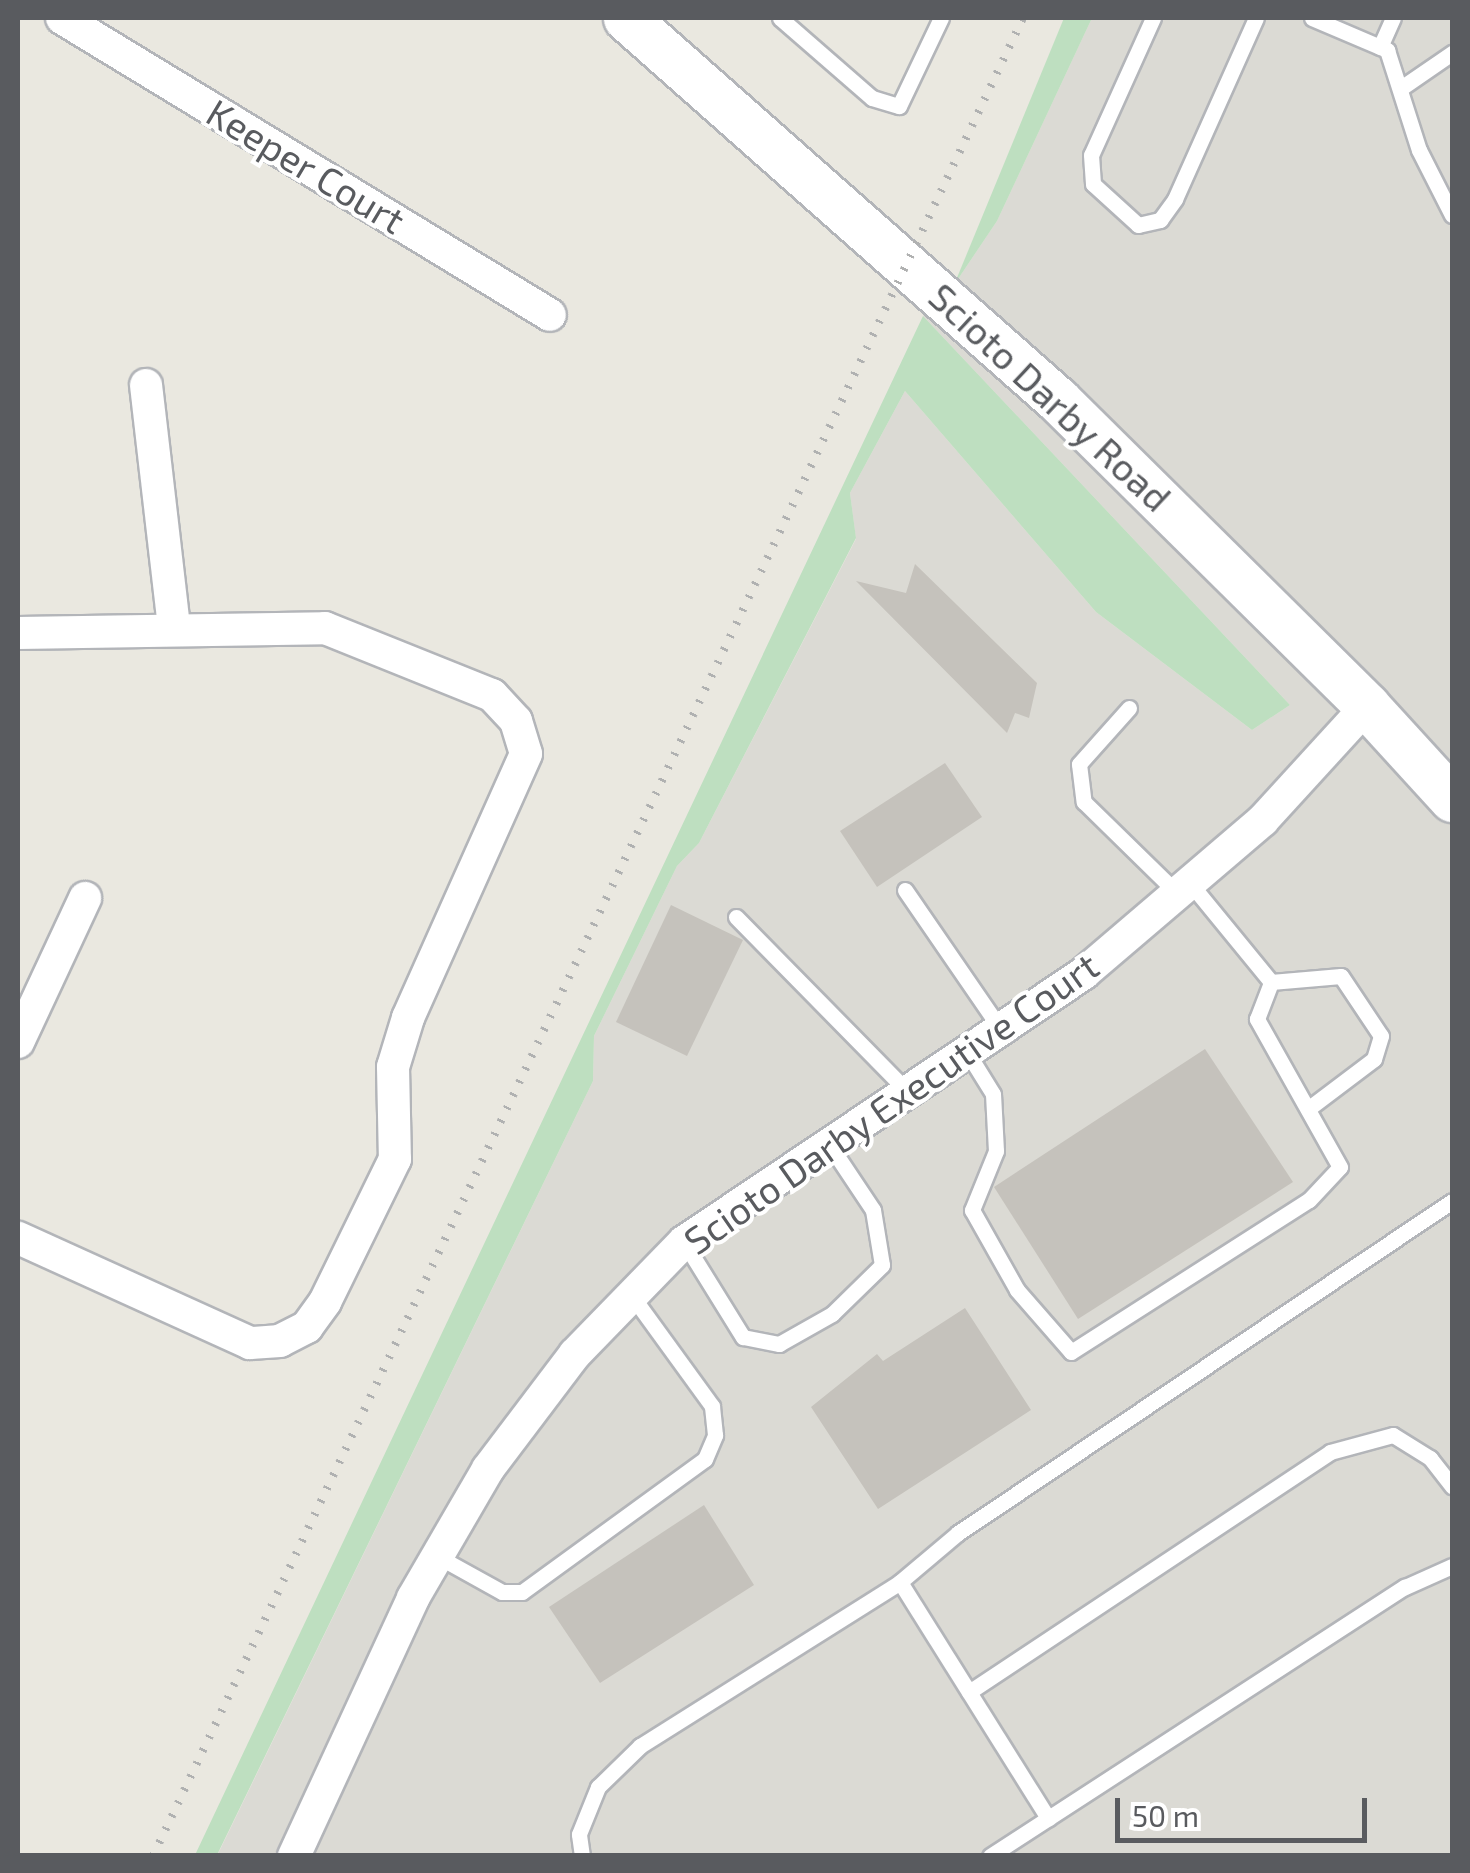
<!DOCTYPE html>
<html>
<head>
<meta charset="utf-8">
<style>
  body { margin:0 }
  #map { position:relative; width:1470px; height:1873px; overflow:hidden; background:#eae8e0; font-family:"Exo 2",sans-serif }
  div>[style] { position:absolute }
  .industrial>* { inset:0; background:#dbdad4 }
  .green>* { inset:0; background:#bedfc0 }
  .building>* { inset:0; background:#c5c2bc }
  .roads { filter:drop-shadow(2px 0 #b3b5b9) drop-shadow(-2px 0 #b3b5b9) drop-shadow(0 2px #b3b5b9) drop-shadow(0 -2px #b3b5b9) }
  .lane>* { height:15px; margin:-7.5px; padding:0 7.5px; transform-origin:7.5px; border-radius:7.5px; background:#fff }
  .street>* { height:32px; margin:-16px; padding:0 16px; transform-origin:16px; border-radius:16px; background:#fff }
  .secondary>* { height:45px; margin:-22.5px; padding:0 22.5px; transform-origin:22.5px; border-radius:22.5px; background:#fff }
  .rail>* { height:8px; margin-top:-4px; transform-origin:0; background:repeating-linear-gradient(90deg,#b0b1b1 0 2.5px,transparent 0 14.5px) }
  span { translate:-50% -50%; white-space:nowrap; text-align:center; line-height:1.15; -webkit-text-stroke:8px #fff; paint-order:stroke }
  .street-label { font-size:38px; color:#595b5f }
  .frame { position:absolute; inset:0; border:20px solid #595b5f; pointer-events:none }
  .scale { position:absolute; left:1115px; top:1798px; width:252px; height:45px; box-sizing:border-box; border:5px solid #595b5f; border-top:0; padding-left:12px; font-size:30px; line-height:35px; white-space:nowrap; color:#595b5f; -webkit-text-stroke:8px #fff; paint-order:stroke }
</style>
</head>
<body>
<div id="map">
  <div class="industrial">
    <i style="clip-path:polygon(1092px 18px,1452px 18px,1452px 1855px,217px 1856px,593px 1081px,594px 1036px,677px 866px,699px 843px,856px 539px,850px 493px,905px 391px,1096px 612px,1252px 730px,1290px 705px,923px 316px,954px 285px,997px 221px)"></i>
  </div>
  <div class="green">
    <i style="clip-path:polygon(1064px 18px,1092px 18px,997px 221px,954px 285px)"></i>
    <i style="clip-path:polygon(923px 316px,1290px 705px,1252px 730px,1096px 612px,905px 391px,850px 493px,856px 538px,699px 843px,677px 866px,594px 1036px,593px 1081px,217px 1855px,195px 1855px)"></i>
  </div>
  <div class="building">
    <i style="clip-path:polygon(915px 564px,1037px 683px,1029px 718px,1015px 713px,1007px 733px,856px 581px,906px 593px)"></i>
    <i style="clip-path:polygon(945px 763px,982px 817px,877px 887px,840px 831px)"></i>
    <i style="clip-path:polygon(671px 905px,743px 940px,687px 1056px,616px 1022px)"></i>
    <i style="clip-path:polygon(1205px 1049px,1293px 1182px,1078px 1319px,994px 1187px)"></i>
    <i style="clip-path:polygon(965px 1308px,1031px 1410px,878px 1509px,811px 1407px,877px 1354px,883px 1361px)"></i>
    <i style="clip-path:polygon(704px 1505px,754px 1585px,600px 1683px,549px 1607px)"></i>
  </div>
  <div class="roads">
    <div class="lane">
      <i style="left:780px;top:18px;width:122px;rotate:41deg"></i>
      <i style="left:872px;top:98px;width:28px;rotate:17deg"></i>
      <i style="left:899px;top:106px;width:98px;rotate:-64.5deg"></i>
      <i style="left:1153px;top:18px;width:150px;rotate:114.3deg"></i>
      <i style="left:1091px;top:155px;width:29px;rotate:86deg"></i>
      <i style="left:1093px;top:184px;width:61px;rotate:42.3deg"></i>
      <i style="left:1138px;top:225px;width:23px;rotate:-13deg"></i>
      <i style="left:1160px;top:220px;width:26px;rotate:-54deg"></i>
      <i style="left:1175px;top:199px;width:198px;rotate:-65.9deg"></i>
      <i style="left:1312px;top:18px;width:82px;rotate:23.1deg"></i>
      <i style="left:1387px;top:50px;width:105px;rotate:72.3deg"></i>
      <i style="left:1419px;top:150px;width:73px;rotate:63.1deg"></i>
      <i style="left:1380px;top:47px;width:32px;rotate:-66deg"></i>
      <i style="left:1401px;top:88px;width:62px;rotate:-34.5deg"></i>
      <i style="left:1129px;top:708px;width:75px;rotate:131.8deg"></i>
      <i style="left:1079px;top:764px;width:38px;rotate:83deg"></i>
      <i style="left:1084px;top:802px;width:130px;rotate:44.4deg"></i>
      <i style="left:1190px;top:883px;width:128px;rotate:50.7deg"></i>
      <i style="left:905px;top:890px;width:168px;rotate:55.5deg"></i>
      <i style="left:736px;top:917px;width:243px;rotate:45.5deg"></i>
      <i style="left:1271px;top:982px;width:70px;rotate:-4.9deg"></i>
      <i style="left:1341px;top:976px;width:72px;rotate:56.3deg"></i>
      <i style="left:1381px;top:1036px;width:24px;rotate:107deg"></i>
      <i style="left:1374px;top:1059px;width:83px;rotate:142.9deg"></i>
      <i style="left:967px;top:1052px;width:49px;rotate:58.2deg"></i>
      <i style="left:993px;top:1094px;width:57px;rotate:87deg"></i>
      <i style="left:996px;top:1151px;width:64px;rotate:112.1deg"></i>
      <i style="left:972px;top:1210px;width:92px;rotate:60.6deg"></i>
      <i style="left:1017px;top:1290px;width:82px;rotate:48.9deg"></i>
      <i style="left:1071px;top:1352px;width:282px;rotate:-32.6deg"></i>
      <i style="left:1309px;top:1200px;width:45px;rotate:-46.8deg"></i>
      <i style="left:1340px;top:1167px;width:170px;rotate:-119.3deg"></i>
      <i style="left:1257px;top:1019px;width:40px;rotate:-69deg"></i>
      <i style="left:684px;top:1242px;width:112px;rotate:58.2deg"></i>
      <i style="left:743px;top:1337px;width:37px;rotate:11deg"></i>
      <i style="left:779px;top:1344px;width:61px;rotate:-29.5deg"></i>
      <i style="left:832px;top:1314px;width:70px;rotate:-44.4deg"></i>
      <i style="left:882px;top:1265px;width:56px;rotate:-99.3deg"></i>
      <i style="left:873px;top:1210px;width:79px;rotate:-123.7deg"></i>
      <i style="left:437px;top:1556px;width:74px;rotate:29deg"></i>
      <i style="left:502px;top:1592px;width:20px"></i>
      <i style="left:522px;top:1592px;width:226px;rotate:-36deg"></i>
      <i style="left:705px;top:1459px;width:26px;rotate:-67deg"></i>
      <i style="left:715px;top:1435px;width:29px;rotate:-96deg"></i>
      <i style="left:712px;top:1406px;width:136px;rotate:-126deg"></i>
      <i style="left:900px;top:1582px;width:279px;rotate:57.9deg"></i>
      <i style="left:969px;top:1692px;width:433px;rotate:-33.6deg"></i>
      <i style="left:1330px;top:1452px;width:65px;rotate:-15.1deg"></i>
      <i style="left:1393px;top:1435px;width:44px;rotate:31.9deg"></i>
      <i style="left:1430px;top:1458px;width:36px;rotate:52deg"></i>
      <i style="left:582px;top:1856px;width:22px;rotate:-98deg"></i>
      <i style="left:579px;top:1834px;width:51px;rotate:-68deg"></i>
      <i style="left:598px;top:1787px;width:59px;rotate:-44.3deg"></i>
      <i style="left:640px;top:1746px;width:307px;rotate:-32.2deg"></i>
      <i style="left:900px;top:1582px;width:76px;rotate:-40.2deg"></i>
      <i style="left:958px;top:1533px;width:595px;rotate:-33.9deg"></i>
      <i style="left:990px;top:1856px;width:495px;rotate:-33deg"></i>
      <i style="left:1405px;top:1587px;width:51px;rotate:-24.1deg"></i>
    </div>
    <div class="street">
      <i style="left:62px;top:18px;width:571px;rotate:31.32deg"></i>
      <i style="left:146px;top:385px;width:244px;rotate:83.4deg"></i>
      <i style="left:18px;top:633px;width:307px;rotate:-0.9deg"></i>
      <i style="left:325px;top:628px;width:180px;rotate:21.9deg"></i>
      <i style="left:492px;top:695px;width:35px;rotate:47deg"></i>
      <i style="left:516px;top:721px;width:34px;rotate:73deg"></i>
      <i style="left:526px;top:754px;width:289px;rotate:114.1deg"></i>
      <i style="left:408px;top:1018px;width:51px;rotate:107deg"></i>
      <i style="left:393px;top:1067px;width:92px;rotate:88.8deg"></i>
      <i style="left:395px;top:1159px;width:159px;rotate:116.1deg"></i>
      <i style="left:325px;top:1302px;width:31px;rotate:126deg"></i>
      <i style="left:307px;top:1327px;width:30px;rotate:153deg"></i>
      <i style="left:280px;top:1341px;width:30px;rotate:176deg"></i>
      <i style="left:250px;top:1343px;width:255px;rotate:-155.6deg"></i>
      <i style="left:18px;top:1042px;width:159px;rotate:-65deg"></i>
      <i style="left:294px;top:1856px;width:284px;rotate:-65.2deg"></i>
      <i style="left:413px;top:1598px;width:149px;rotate:-59.8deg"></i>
      <i style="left:488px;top:1469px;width:144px;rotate:-52.9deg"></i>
      <i style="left:575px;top:1354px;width:156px;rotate:-45.8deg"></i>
      <i style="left:684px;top:1242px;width:482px;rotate:-33.9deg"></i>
      <i style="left:1084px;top:973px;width:235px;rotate:-40.5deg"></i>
      <i style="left:1263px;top:820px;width:154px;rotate:-47.6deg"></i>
    </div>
    <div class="secondary">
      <i style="left:626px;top:18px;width:577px;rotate:41.49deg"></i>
      <i style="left:1058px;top:400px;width:435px;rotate:44.7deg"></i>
      <i style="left:1367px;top:706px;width:126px;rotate:47.6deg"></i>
    </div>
  </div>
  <div class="rail">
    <i style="left:153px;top:1856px;width:2034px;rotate:-64.67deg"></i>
  </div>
  <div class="street-label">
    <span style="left:306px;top:166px;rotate:31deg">Keeper Court</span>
    <span style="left:1050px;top:397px;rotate:43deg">Scioto Darby Road</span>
    <span style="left:891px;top:1103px;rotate:-35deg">Scioto Darby Executive Court</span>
  </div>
  <div class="frame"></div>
  <div class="scale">50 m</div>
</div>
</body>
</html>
